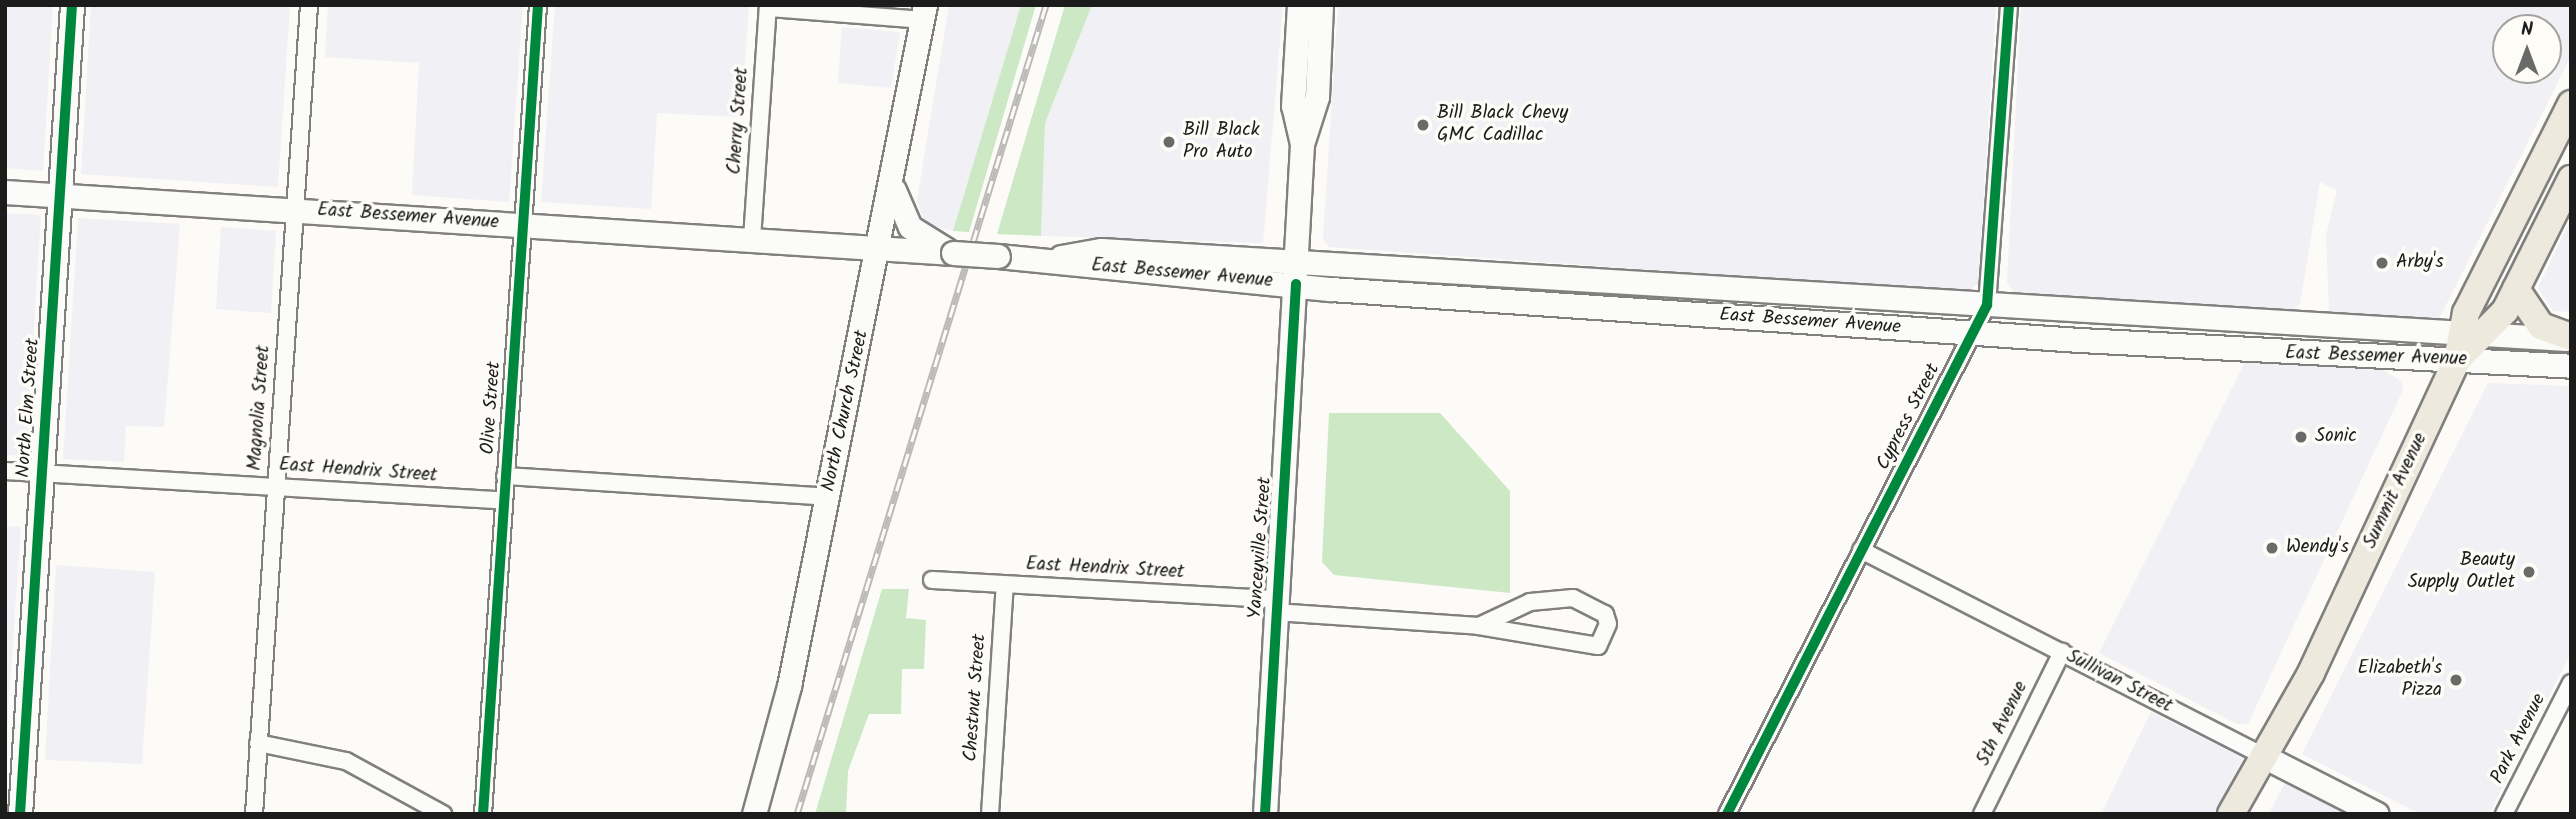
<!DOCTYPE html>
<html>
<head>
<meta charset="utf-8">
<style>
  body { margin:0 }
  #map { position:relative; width:2576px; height:819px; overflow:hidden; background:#fcfbf8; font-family:Kalam,sans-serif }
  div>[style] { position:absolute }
  .built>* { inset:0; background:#f0f0f5 }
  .green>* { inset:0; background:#cde8c5 }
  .roads { filter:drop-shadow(2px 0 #81807f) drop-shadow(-2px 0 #81807f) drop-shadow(0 2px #81807f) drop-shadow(0 -2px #81807f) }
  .street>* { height:16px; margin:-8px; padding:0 8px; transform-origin:8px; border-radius:8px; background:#fbfbf9 }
  .secondary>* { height:23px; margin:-11.5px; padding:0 11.5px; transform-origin:11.5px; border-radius:11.5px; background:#fbfbf9 }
  .primary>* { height:26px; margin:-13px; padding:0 13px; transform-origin:13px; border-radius:13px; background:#edeadd }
  .rail>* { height:7px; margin-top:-3.5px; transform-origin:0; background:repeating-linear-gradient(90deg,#fdfcf7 0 13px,#bbbab8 0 26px); box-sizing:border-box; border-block:2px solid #bbbab8 }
  .bridges { filter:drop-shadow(2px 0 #81807f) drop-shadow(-2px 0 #81807f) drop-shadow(0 2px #81807f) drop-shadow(0 -2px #81807f) }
  .secondary-bridge>* { height:23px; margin:-11.5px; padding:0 11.5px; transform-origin:11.5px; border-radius:11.5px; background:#fbfbf9 }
  .cycleway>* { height:10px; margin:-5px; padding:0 5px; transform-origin:5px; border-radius:5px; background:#00873e }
  .dots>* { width:19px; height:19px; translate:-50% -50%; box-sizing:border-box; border:4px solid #fdfcf7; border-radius:50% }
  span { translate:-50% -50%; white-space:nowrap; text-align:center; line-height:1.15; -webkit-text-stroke:7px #fdfcf7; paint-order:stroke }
  .poi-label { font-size:19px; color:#1c1c1c }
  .left { translate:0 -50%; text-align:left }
  .right { translate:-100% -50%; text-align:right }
  .street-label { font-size:19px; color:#1c1c1c }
  .frame { position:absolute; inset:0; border:7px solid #1c1c1c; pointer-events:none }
  .north { position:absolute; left:2492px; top:14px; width:70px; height:70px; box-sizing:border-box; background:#fdfcf7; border:2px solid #a3a29f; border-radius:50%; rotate:0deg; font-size:19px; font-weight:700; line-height:28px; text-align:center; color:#1c1c1c }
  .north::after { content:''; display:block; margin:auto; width:24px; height:32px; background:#6a6a69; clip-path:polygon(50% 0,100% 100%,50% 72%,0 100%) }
</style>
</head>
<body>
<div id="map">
  <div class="built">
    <i style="clip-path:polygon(5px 5px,53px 5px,43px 171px,5px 168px)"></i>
    <i style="clip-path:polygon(91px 5px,290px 5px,278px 187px,81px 174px)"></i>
    <i style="clip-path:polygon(328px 5px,523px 5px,509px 202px,412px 195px,419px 63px,325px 57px)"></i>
    <i style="clip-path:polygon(555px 5px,749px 5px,741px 117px,657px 113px,651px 209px,541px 202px)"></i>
    <i style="clip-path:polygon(949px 5px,1021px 5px,953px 231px,925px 224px,917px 200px)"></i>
    <i style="clip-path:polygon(1092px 5px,1283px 5px,1263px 243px,1041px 236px,1045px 123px)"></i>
    <i style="clip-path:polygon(1338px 5px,1996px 5px,1978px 284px,1967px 292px,1329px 247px,1323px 239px)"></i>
    <i style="clip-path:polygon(evenodd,2021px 5px,2571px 5px,2571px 56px,2437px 323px,2329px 312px,2326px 236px,2337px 190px,2320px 182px,2300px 304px,2289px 312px,2015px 294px,2007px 282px,2021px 5px,2506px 28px,2548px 28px,2548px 70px,2506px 70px,2506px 28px)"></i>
    <i style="clip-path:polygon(842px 27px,900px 32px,891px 88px,838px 83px)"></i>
    <i style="clip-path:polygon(5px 213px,41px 215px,26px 456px,5px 455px)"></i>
    <i style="clip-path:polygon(78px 218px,180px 224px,164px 427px,126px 426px,124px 462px,63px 459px)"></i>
    <i style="clip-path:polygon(2571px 219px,2571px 312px,2553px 311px,2538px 288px)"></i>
    <i style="clip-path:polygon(221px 227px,276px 231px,271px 313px,216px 309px)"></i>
    <i style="clip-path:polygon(2245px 362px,2383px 370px,2401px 381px,2403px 390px,2248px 724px,2237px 724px,2099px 653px)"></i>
    <i style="clip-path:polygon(2488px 383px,2571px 386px,2571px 653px,2489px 814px,2420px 814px,2302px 754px)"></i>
    <i style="clip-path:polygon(5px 526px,21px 527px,5px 756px)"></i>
    <i style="clip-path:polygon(56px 565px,155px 572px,142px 764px,45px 760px)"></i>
    <i style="clip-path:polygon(2151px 712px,2243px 758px,2215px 814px,2101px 814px)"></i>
    <i style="clip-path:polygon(2285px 783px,2346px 814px,2269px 814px)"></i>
  </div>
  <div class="green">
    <i style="clip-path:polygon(1021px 5px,1036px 5px,969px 232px,953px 231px)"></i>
    <i style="clip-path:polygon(1065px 5px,1092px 5px,1045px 123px,1041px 236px,997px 234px)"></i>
    <i style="clip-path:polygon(1329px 413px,1440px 413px,1510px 491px,1510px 593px,1334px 575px,1322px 562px)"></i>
    <i style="clip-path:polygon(882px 589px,909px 589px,906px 618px,926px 620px,924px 669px,902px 669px,901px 714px,869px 714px,848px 771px,846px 814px,815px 814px)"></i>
  </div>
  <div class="roads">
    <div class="street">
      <i style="left:768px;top:8px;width:155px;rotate:4.4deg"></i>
      <i style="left:752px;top:239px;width:235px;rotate:-86.1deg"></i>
      <i style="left:5px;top:471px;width:499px;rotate:3.4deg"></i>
      <i style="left:505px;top:476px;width:323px;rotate:3.7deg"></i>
      <i style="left:1861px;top:550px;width:456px;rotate:27.1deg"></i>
      <i style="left:932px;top:580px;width:344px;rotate:3.2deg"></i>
      <i style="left:1573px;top:598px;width:36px;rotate:27deg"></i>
      <i style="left:1605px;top:614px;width:10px;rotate:73deg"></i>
      <i style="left:1608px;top:624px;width:24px;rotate:114deg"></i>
      <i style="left:1598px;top:646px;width:121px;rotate:-170.5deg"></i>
      <i style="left:1479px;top:626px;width:56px;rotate:-25.2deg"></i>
      <i style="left:1530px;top:602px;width:43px;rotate:-5.3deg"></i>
      <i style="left:1275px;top:612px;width:204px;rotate:3.9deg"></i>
      <i style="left:258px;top:743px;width:90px;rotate:11.6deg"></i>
      <i style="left:346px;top:761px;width:111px;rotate:28.7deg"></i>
      <i style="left:254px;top:814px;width:811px;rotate:-86.11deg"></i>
      <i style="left:483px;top:814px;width:811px;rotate:-86.11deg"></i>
      <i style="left:990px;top:814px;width:230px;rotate:-86.3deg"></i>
      <i style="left:1727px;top:814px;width:572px;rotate:-62.94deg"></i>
      <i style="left:1987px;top:305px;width:301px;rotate:-85.8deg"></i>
      <i style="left:1982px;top:814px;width:181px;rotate:-63.7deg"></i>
      <i style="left:2504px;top:814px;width:147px;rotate:-62.9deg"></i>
    </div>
    <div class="secondary">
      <i style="left:1302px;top:144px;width:49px;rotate:-72.3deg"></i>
      <i style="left:1317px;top:97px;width:92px;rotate:-87.5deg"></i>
      <i style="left:894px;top:190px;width:40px;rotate:66.6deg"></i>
      <i style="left:910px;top:227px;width:44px;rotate:31.9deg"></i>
      <i style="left:5px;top:192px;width:950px;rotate:3.68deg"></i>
      <i style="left:998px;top:256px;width:335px;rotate:5.7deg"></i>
      <i style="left:1331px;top:289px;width:751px;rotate:3.9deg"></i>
      <i style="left:2080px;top:340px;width:492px;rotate:3deg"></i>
      <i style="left:1061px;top:257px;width:41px;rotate:-9.9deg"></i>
      <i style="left:1101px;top:250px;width:1468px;rotate:3.48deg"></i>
      <i style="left:2267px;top:758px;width:123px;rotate:27deg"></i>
      <i style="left:20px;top:814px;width:811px;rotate:-86.32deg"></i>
      <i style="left:754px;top:814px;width:133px;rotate:-74.7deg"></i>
      <i style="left:789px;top:686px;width:694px;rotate:-78.71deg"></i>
      <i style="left:1265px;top:814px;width:671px;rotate:-86.84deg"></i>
      <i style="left:1302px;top:144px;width:39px;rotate:-103deg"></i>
      <i style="left:1293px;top:106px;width:101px;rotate:-86.6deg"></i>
    </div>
    <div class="primary">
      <i style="left:2516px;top:289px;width:45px;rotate:56deg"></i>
      <i style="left:2541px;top:326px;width:32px;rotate:20deg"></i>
      <i style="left:2457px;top:360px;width:69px;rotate:-45.6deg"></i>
      <i style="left:2505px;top:311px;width:148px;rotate:-63.4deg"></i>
      <i style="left:2231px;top:814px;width:162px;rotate:-60.4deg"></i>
      <i style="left:2311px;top:673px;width:345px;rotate:-65deg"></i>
      <i style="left:2457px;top:360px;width:48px;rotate:-79.2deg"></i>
      <i style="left:2466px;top:313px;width:234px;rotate:-63.3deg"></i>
    </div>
  </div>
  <div class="rail">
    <i style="left:797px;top:814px;width:846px;rotate:-72.89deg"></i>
  </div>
  <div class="bridges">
    <div class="secondary-bridge">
      <i style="left:953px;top:253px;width:45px;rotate:3.8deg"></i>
    </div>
  </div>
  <div class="cycleway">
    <i style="left:20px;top:814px;width:811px;rotate:-86.32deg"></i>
    <i style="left:483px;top:814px;width:811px;rotate:-86.11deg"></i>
    <i style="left:1265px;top:814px;width:531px;rotate:-86.65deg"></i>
    <i style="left:1727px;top:814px;width:572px;rotate:-62.94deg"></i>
    <i style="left:1987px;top:305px;width:301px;rotate:-85.8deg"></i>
  </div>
  <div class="dots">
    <i style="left:1423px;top:125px;background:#6a6a69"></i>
    <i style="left:1169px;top:142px;background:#6a6a69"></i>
    <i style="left:2382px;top:263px;background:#6a6a69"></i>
    <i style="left:2301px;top:437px;background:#6a6a69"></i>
    <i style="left:2272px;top:548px;background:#6a6a69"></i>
    <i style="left:2529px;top:572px;background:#6a6a69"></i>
    <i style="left:2456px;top:680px;background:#6a6a69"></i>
  </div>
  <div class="poi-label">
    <span class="left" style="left:1437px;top:125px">Bill Black Chevy<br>GMC Cadillac</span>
    <span class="left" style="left:1183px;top:142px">Bill Black<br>Pro Auto</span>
    <span class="left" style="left:2396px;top:263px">Arby's</span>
    <span class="left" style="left:2315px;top:437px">Sonic</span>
    <span class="left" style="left:2286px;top:548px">Wendy's</span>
    <span class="right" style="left:2515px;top:572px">Beauty<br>Supply Outlet</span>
    <span class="right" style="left:2442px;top:680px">Elizabeth's<br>Pizza</span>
  </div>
  <div class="street-label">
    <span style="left:739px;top:121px;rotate:-86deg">Cherry Street</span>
    <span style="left:408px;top:217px;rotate:4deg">East Bessemer Avenue</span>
    <span style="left:1182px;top:274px;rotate:5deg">East Bessemer Avenue</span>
    <span style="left:1810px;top:322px;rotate:4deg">East Bessemer Avenue</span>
    <span style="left:2376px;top:357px;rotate:2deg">East Bessemer Avenue</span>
    <span style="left:29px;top:408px;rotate:-86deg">North Elm Street</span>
    <span style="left:260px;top:408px;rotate:-86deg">Magnolia Street</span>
    <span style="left:492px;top:408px;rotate:-86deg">Olive Street</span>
    <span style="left:846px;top:411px;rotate:-78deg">North Church Street</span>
    <span style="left:1909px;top:417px;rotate:-63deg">Cypress Street</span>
    <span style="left:358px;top:471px;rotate:4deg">East Hendrix Street</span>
    <span style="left:2396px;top:491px;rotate:-65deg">Summit Avenue</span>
    <span style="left:1261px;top:548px;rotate:-86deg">Yanceyville Street</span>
    <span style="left:1105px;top:569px;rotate:3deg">East Hendrix Street</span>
    <span style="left:2119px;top:682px;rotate:27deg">Sullivan Street</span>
    <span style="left:976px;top:698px;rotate:-86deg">Chestnut Street</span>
    <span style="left:2003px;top:724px;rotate:-64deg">5th Avenue</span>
    <span style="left:2519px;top:739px;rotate:-63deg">Park Avenue</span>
  </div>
  <div class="frame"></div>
  <div class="north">N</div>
</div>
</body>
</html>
